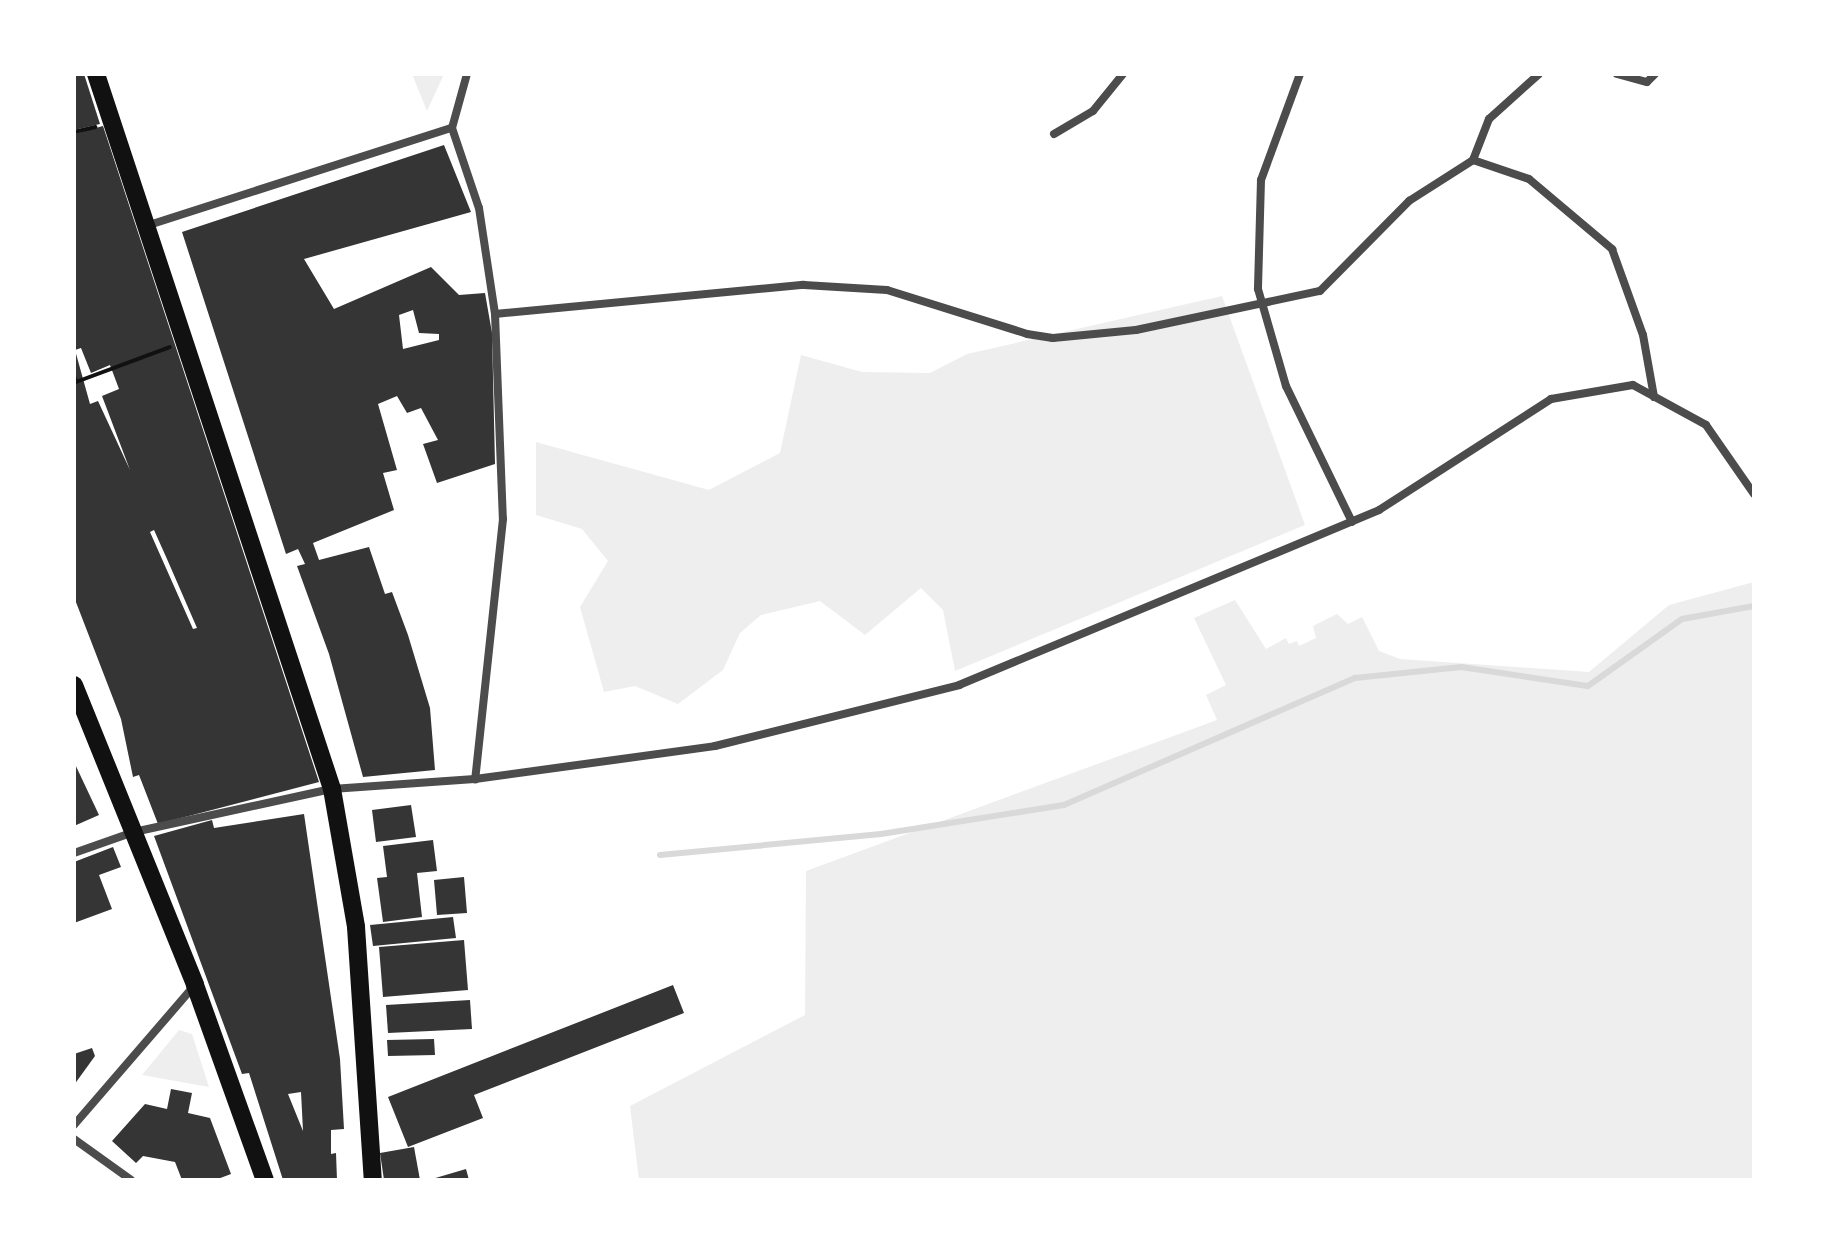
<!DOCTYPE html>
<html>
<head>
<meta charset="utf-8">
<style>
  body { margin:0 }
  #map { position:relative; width:1828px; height:1254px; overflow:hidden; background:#fff; font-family:Overpass,sans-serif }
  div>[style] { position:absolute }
  .green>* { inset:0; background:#eee }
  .stream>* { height:6px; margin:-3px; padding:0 3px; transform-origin:3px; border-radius:3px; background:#d9d9d9 }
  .building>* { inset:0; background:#353535 }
  .path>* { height:4px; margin:-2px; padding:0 2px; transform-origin:2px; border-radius:2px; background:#111 }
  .minor>* { height:8px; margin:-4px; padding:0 4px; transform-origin:4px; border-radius:4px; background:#4c4c4c }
  .primary>* { height:18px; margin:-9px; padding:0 9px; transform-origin:9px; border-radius:9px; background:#111 }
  span { translate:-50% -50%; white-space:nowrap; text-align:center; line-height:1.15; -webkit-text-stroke:8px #fff; paint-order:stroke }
  .frame { position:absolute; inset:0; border:76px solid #fff; pointer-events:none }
</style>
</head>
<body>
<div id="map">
  <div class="green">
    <i style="clip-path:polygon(412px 74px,444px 74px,427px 111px)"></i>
    <i style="clip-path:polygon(1222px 296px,1305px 525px,955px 671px,943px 610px,921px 588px,865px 635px,820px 601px,761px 615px,740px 633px,723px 670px,678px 704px,635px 686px,604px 692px,580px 607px,608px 561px,582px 529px,536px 515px,536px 442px,709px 490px,780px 453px,801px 355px,862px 372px,930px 373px,967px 354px)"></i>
    <i style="clip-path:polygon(1754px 582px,1754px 1180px,639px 1180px,630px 1106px,805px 1015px,806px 871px,1217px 720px,1206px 695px,1226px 685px,1194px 618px,1235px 600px,1266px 649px,1286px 638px,1289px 644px,1297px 641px,1299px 646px,1316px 638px,1313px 626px,1337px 614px,1348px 624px,1362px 617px,1379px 651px,1400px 659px,1589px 672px,1669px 605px)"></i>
    <i style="clip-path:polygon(179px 1030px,192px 1034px,209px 1087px,142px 1075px)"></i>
  </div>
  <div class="stream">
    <i style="left:660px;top:855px;width:222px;rotate:-5.4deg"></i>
    <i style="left:881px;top:834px;width:185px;rotate:-9deg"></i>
    <i style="left:1064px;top:805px;width:318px;rotate:-23.6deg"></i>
    <i style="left:1355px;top:678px;width:107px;rotate:-5.9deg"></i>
    <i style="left:1461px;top:667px;width:128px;rotate:8.5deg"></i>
    <i style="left:1588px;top:686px;width:115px;rotate:-35.5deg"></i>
    <i style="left:1682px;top:619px;width:73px;rotate:-10.2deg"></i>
  </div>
  <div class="building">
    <i style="clip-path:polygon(74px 74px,84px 74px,100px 124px,74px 130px)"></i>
    <i style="clip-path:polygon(evenodd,103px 126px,319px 782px,158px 824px,139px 775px,133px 777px,121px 719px,74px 597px,74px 134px,103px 126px,81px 348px,91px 373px,110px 365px,119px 389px,102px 396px,130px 470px,98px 401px,90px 404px,75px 350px,81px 348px,103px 126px,154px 530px,167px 559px,197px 628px,193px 629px,150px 532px,154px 530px)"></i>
    <i style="clip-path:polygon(evenodd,444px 145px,471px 212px,304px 259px,334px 309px,431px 267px,459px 295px,485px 293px,492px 333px,495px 464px,437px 483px,423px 444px,438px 440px,421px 408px,407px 413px,397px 396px,378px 404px,397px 470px,383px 473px,394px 510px,313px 543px,319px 560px,369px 547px,385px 594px,392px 592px,408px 635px,430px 708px,435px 770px,363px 777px,329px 654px,297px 566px,305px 564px,298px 549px,286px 554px,182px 232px,444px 145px,413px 310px,419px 333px,439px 334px,439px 340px,403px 349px,399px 315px,413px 310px)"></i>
    <i style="clip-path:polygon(74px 762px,99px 815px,74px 826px)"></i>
    <i style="clip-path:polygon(411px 805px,416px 837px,376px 842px,372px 810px)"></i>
    <i style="clip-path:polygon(evenodd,304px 814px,340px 1059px,344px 1129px,331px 1130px,331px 1154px,336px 1153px,337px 1180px,283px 1180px,249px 1073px,242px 1074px,154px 836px,212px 820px,214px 828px,304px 814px,301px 1092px,303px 1131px,288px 1094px,301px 1092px)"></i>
    <i style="clip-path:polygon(433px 840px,437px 871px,417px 873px,422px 917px,383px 922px,377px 878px,387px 877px,383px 846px)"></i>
    <i style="clip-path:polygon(113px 847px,121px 867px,99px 875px,112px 909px,74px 923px,74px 862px)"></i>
    <i style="clip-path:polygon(464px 877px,467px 913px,437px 915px,434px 880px)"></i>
    <i style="clip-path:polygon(453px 917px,456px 938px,373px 946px,370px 925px)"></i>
    <i style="clip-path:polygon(464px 940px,468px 990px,383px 997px,379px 947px)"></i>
    <i style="clip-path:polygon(673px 985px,684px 1013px,474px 1095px,483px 1118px,408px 1147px,388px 1097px)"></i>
    <i style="clip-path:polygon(470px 1000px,472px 1029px,388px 1033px,386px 1005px)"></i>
    <i style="clip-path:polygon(434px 1039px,435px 1055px,388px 1056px,387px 1040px)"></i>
    <i style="clip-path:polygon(92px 1048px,95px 1056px,74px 1085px,74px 1054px)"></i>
    <i style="clip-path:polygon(171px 1089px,192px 1093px,188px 1113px,210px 1118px,231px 1174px,215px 1180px,182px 1180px,175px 1162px,143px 1156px,136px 1163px,112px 1141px,145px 1104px,167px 1109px)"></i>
    <i style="clip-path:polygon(414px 1147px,420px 1180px,384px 1180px,380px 1153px)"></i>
    <i style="clip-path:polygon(466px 1169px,469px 1180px,432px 1180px,432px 1179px)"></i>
  </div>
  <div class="path">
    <i style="left:74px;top:132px;width:22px;rotate:-13deg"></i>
    <i style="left:74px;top:377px;width:5px;rotate:68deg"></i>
    <i style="left:76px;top:382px;width:100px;rotate:-20.4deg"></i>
  </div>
  <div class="minor">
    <i style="left:1300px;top:74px;width:113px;rotate:110.2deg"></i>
    <i style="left:1261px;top:180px;width:109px;rotate:91.6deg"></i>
    <i style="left:1258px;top:289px;width:101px;rotate:73.9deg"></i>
    <i style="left:1286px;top:386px;width:151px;rotate:64.1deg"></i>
    <i style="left:1617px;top:74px;width:31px;rotate:15deg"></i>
    <i style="left:1647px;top:82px;width:11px;rotate:-45deg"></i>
    <i style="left:452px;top:128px;width:84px;rotate:71.4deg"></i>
    <i style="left:479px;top:208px;width:107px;rotate:81.4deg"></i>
    <i style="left:495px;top:314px;width:205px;rotate:87.8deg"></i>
    <i style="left:503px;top:519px;width:262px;rotate:96.1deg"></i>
    <i style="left:452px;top:128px;width:56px;rotate:-74.5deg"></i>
    <i style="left:1054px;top:134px;width:45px;rotate:-30.5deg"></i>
    <i style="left:1093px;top:111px;width:48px;rotate:-51deg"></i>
    <i style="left:1473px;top:160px;width:44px;rotate:-68.7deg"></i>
    <i style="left:1489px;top:119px;width:67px;rotate:-42deg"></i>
    <i style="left:149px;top:225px;width:318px;rotate:-17.8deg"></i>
    <i style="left:495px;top:314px;width:310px;rotate:-5.4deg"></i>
    <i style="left:804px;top:285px;width:83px;rotate:3.4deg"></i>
    <i style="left:887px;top:290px;width:147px;rotate:17.4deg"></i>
    <i style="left:1027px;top:334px;width:26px;rotate:9deg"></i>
    <i style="left:1053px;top:338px;width:83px;rotate:-5.5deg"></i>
    <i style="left:1136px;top:330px;width:188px;rotate:-12deg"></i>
    <i style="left:1320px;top:291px;width:127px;rotate:-45.3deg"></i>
    <i style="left:1409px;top:201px;width:76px;rotate:-32.6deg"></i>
    <i style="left:1473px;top:160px;width:59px;rotate:18.7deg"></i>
    <i style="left:1529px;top:179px;width:109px;rotate:40.1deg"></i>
    <i style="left:1612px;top:249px;width:91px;rotate:70.2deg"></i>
    <i style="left:1643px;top:335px;width:63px;rotate:79.9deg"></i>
    <i style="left:74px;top:853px;width:64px;rotate:-19.3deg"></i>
    <i style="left:134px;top:832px;width:203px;rotate:-12.3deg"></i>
    <i style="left:332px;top:789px;width:143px;rotate:-4deg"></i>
    <i style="left:475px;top:779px;width:242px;rotate:-7.8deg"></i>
    <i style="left:715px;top:746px;width:252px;rotate:-14deg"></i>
    <i style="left:959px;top:685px;width:455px;rotate:-22.6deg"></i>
    <i style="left:1379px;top:510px;width:205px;rotate:-32.8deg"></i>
    <i style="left:1551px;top:399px;width:83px;rotate:-9.7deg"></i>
    <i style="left:1633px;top:385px;width:83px;rotate:28.7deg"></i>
    <i style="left:1706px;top:425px;width:84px;rotate:55.2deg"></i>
    <i style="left:74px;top:1125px;width:185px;rotate:-49.2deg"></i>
    <i style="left:74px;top:1139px;width:70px;rotate:35.7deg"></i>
  </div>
  <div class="primary">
    <i style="left:96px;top:74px;width:753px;rotate:71.73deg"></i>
    <i style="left:332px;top:789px;width:140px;rotate:80.1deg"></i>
    <i style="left:356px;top:927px;width:254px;rotate:86.2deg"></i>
    <i style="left:74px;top:685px;width:323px;rotate:68deg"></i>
    <i style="left:195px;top:985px;width:207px;rotate:70.3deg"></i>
  </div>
  <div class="frame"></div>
</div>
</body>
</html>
